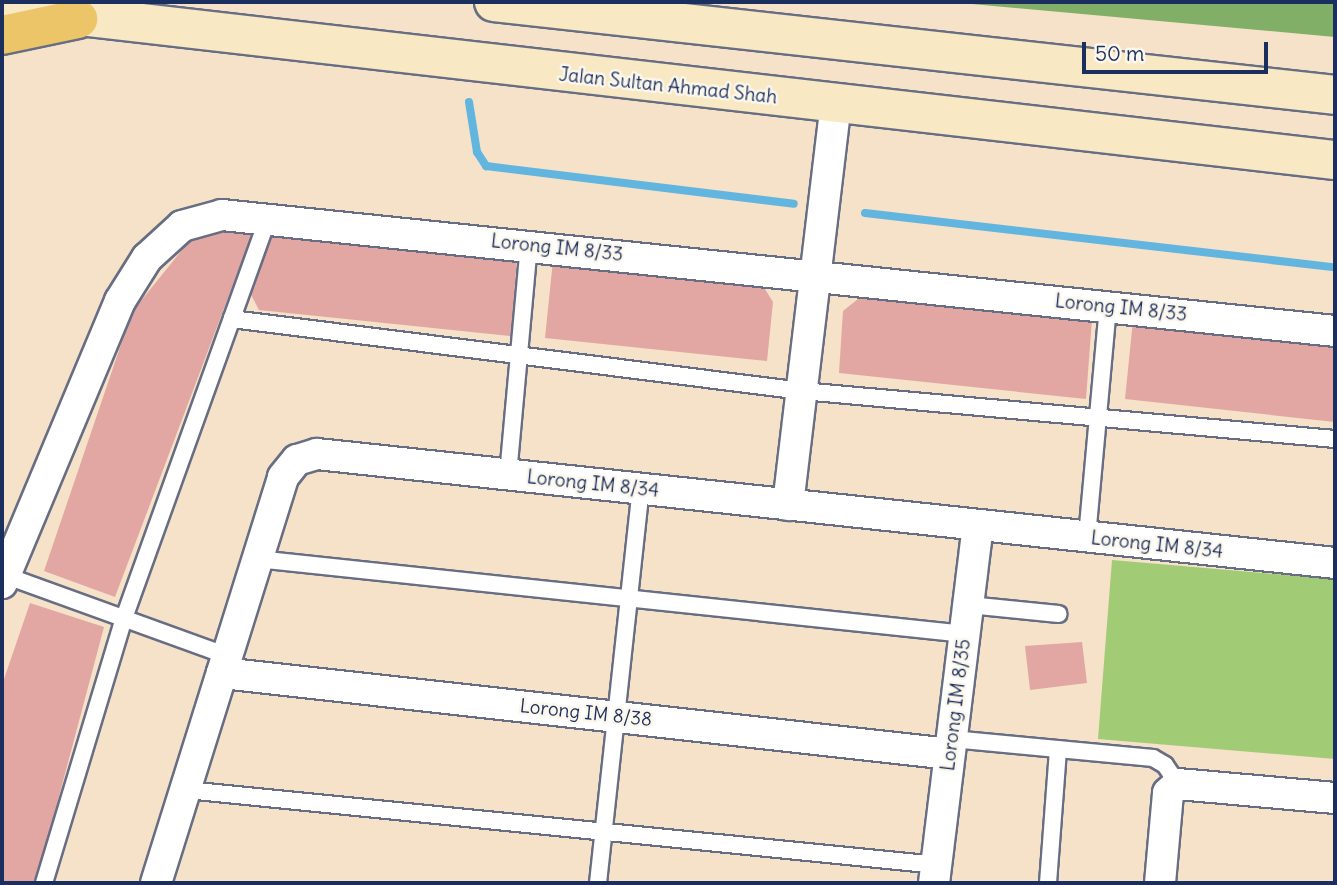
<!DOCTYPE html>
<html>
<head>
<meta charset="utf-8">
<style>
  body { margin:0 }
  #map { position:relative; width:1337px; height:885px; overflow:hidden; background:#f5e2c8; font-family:Delius,sans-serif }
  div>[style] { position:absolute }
  .green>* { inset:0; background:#a2cb76 }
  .forest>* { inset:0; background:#81af67 }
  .stream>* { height:8px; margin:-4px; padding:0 4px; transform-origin:4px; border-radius:4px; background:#62b5de }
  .building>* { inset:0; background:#e2a7a3 }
  .roads { filter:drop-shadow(2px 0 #676e83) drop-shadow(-2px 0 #676e83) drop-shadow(0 2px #676e83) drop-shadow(0 -2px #676e83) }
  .lane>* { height:16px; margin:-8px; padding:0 8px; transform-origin:8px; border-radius:8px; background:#fff }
  .street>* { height:30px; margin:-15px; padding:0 15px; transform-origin:15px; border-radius:15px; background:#fff }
  .secondary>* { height:38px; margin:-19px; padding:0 19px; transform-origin:19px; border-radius:19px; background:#f8e8c3 }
  .primary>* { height:38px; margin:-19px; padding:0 19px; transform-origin:19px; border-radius:19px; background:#edc569 }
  span { translate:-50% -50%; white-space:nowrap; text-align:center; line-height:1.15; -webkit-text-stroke:5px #fbf7ec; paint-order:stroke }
  .street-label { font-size:19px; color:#1b2f5e }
  .frame { position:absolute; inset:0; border:4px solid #1b2f5e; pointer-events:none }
  .scale { position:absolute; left:1082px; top:42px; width:186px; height:32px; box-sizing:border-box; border:4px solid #1b2f5e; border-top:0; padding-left:9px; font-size:21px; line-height:24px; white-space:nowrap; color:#1b2f5e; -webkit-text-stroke:5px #fbf7ec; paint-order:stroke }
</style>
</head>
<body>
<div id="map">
  <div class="green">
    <i style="clip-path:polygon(1112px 560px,1335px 579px,1335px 759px,1098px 739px)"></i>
  </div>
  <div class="forest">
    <i style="clip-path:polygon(950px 2px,1335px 2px,1335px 37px)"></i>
  </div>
  <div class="stream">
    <i style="left:469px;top:102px;width:51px;rotate:80.9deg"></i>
    <i style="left:477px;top:152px;width:17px;rotate:57deg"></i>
    <i style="left:486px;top:166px;width:310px;rotate:7deg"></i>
    <i style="left:865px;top:213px;width:473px;rotate:6.6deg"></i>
  </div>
  <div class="building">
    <i style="clip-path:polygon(243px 226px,254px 229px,115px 597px,44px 571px,132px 312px,190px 240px)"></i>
    <i style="clip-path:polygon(270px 233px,517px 258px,511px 336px,259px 310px,249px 291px)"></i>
    <i style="clip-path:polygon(553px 260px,760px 281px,773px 302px,767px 361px,545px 338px)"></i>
    <i style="clip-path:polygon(863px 295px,1092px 319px,1086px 399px,839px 373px,843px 311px)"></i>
    <i style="clip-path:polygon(1133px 320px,1335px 340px,1335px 422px,1125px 399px)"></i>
    <i style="clip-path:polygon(30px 603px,104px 627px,36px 883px,2px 883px,2px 685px)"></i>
    <i style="clip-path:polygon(1082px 642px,1087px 683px,1030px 690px,1025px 646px)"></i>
  </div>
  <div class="roads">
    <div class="lane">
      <i style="left:232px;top:319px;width:575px;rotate:7.2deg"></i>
      <i style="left:802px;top:391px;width:535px;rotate:5.15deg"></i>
      <i style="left:508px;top:475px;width:231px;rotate:-84.8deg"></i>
      <i style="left:1087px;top:537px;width:232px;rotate:-84.8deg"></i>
      <i style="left:257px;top:559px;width:712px;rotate:6.05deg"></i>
      <i style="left:4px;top:575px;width:238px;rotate:19.9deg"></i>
      <i style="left:969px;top:605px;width:90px;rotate:5.7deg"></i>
      <i style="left:952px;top:739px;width:202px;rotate:5.4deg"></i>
      <i style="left:1153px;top:758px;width:14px;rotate:30deg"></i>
      <i style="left:1165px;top:765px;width:23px;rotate:56deg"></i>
      <i style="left:186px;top:790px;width:755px;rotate:5.7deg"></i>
      <i style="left:44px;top:883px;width:277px;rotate:-73.2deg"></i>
      <i style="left:124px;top:618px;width:426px;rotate:-70.2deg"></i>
      <i style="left:598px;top:883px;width:396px;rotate:-83.8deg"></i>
      <i style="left:1048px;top:883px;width:134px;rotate:-85.7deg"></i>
    </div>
    <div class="street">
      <i style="left:788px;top:505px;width:403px;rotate:-83.2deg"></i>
      <i style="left:2px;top:583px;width:306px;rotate:-67.3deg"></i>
      <i style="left:120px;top:301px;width:51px;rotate:-57.9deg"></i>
      <i style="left:147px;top:258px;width:47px;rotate:-42.4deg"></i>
      <i style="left:182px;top:226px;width:41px;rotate:-15.4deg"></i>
      <i style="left:222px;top:215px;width:1119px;rotate:5.95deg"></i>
      <i style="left:222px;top:673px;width:732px;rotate:6.35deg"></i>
      <i style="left:156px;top:883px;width:425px;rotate:-72.6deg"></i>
      <i style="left:283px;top:477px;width:22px;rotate:-51deg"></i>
      <i style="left:297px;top:460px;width:21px;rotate:-17deg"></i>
      <i style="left:317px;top:454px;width:1024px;rotate:6.11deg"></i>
      <i style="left:934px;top:883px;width:360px;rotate:-83deg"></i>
      <i style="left:1160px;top:883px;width:90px;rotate:-84.9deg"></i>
      <i style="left:1168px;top:793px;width:13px;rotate:-42deg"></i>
      <i style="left:1178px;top:784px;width:158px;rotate:5.1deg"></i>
    </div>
    <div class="secondary">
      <i style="left:494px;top:2px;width:846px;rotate:6.31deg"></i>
      <i style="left:2px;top:7px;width:1342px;rotate:6.55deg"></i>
    </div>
    <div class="primary">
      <i style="left:2px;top:35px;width:78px;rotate:-11.9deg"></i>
    </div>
  </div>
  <div class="street-label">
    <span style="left:668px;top:86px;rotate:6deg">Jalan Sultan Ahmad Shah</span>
    <span style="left:557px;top:248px;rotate:6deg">Lorong IM 8/33</span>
    <span style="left:1121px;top:308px;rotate:6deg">Lorong IM 8/33</span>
    <span style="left:593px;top:484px;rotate:6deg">Lorong IM 8/34</span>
    <span style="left:1157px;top:545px;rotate:6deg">Lorong IM 8/34</span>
    <span style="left:956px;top:705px;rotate:-83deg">Lorong IM 8/35</span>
    <span style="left:586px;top:713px;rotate:6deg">Lorong IM 8/38</span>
  </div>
  <div class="frame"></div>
  <div class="scale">50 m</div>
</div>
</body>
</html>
